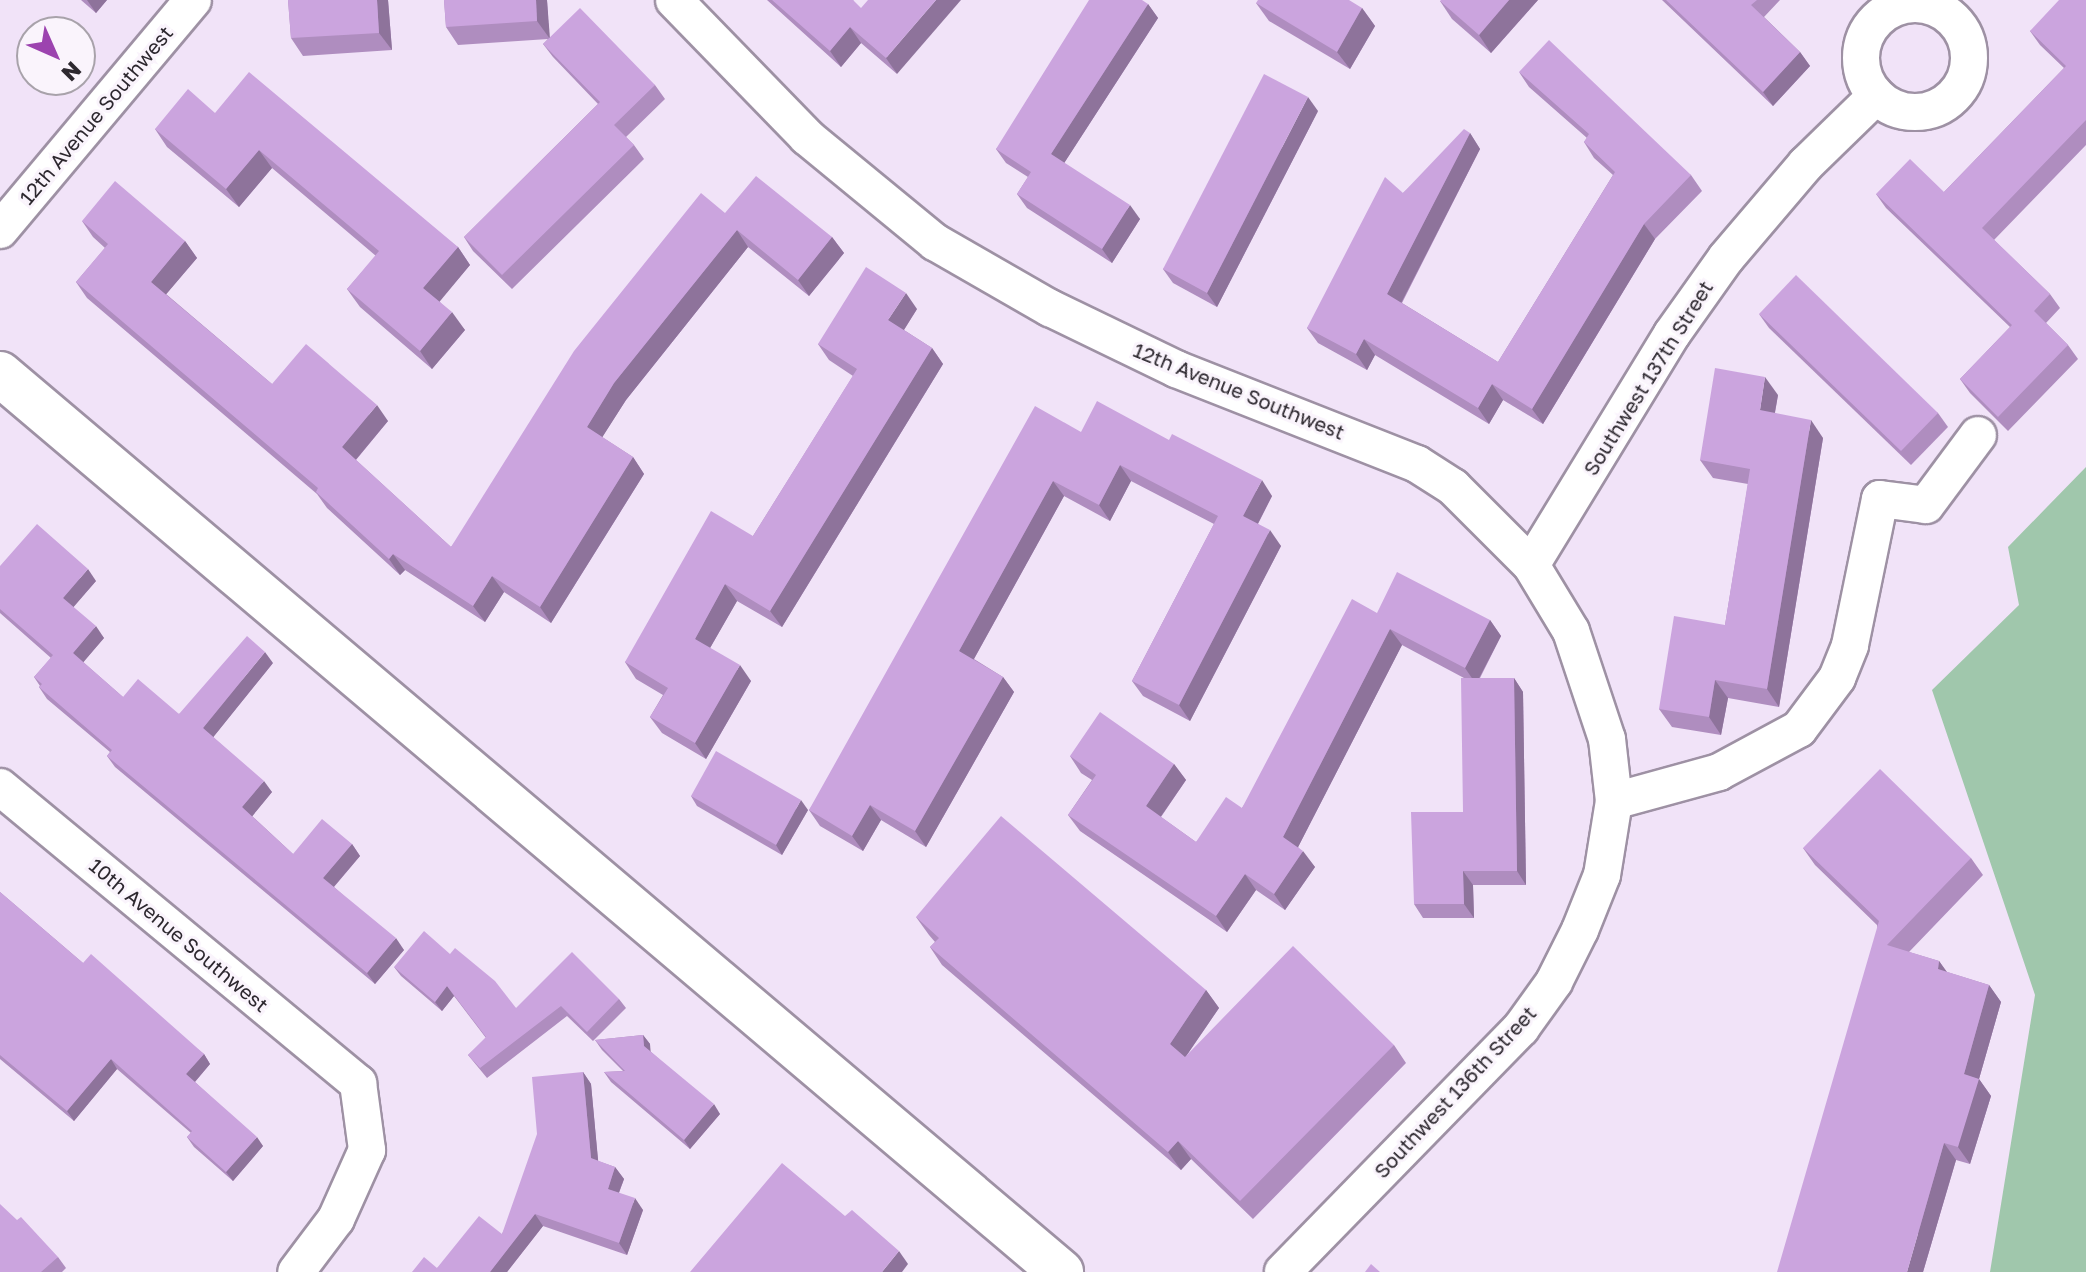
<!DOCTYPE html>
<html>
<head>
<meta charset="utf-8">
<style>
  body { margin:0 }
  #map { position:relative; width:2086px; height:1272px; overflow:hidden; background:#f1e3f8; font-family:"Golos Text",sans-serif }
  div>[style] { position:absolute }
  .green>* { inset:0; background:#a0c7ac }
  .roads { filter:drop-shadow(2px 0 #9e91a4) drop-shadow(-2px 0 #9e91a4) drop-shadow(0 2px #9e91a4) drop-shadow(0 -2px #9e91a4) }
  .minor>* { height:36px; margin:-18px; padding:0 18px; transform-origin:18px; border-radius:18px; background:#fff }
  .minor>.ring { margin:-18px; padding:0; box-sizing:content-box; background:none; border:36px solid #fff; border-radius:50% }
  .secondary>* { height:44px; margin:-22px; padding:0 22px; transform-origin:22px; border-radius:22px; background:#fff }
  .wall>* { inset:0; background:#af8dbf }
  .shaded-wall>* { inset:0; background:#8e739b }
  .building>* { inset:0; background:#cba4de }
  span { translate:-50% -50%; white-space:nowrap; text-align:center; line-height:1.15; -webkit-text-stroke:6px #faf4fc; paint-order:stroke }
  .street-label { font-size:20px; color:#2d282f }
  .north { position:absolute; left:16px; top:16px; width:80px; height:80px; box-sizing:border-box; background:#faf4fc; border:2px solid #a8a2aa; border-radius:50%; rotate:135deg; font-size:22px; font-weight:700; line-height:32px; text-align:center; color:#2d282f }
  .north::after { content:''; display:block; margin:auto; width:28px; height:36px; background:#9c43af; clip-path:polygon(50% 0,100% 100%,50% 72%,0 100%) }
</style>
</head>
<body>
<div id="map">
  <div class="green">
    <i style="clip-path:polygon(2086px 467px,2086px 1272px,1990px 1272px,2035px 995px,1932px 690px,2019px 605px,2008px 547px)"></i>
  </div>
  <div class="roads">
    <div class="minor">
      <i style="left:674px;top:0;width:191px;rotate:45.8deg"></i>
      <i style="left:807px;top:137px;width:166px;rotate:39.4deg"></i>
      <i style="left:935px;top:242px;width:133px;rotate:29.9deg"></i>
      <i style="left:1050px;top:308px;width:140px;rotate:25.8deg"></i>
      <i style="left:1176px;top:369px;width:259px;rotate:21.5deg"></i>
      <i style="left:1417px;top:464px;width:43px;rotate:32.6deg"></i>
      <i style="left:1453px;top:487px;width:110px;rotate:45deg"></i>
      <i style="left:1531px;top:565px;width:77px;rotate:58.8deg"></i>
      <i style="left:1571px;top:631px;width:114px;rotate:71.6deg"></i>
      <i style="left:1607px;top:739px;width:62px;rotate:83.6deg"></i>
      <i style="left:1614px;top:801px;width:75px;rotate:99.2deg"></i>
      <i style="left:1602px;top:875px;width:59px;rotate:111.8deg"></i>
      <i style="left:1580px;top:930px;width:58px;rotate:116.6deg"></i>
      <i style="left:1554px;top:982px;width:57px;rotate:125.7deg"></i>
      <i style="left:1521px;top:1028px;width:341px;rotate:134.3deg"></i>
      <i class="ring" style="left:1861px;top:4px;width:72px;height:72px"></i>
      <i style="left:0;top:230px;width:300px;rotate:-50deg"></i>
      <i style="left:1531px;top:565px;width:271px;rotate:-58.6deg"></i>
      <i style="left:1672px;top:334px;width:93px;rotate:-54.6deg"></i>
      <i style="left:1726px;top:258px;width:123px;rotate:-49.6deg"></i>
      <i style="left:1806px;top:164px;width:98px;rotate:-44.2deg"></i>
      <i style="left:0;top:787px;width:465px;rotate:39.6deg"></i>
      <i style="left:358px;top:1083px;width:68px;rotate:82.3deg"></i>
      <i style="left:367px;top:1150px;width:76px;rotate:114.2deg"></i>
      <i style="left:336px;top:1219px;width:66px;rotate:127deg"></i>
      <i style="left:1614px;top:801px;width:109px;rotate:-15.4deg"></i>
      <i style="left:1719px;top:772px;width:91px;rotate:-28.3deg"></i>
      <i style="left:1799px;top:729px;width:64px;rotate:-53.3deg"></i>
      <i style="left:1837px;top:678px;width:35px;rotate:-68deg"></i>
      <i style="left:1850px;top:645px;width:149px;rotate:-78.4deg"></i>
      <i style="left:1880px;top:499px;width:46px;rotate:7.4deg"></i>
      <i style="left:1926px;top:505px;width:87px;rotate:-53.4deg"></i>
    </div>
    <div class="secondary">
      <i style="left:0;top:374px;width:1390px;rotate:40.24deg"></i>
    </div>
  </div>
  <div class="wall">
    <i style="clip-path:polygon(81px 0,107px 0,96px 13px)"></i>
    <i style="clip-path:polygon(288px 0,392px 0,388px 0,392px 50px,303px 56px,291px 38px)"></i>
    <i style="clip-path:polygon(444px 0,547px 0,549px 38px,655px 85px,665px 99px,626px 137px,634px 145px,644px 159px,512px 289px,473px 251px,464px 237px,598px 104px,553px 57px,543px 44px,548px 39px,458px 45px,446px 27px)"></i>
    <i style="clip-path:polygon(767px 0,853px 0,897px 74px,861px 43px,841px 67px)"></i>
    <i style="clip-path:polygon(1538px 0,1491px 53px,1452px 19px,1440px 1px)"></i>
    <i style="clip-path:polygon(1662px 0,1780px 0,1764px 17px,1800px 52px,1810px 66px,1773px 106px)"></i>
    <i style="clip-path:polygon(2086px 0,2086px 145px,1994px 240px,2050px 294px,2060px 308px,2046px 323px,2068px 345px,2078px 359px,2008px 431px,1970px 393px,1960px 379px,2010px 327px,1886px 208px,1876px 194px,1944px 192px,2064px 68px,2040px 45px,2030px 31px)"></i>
    <i style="clip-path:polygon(1256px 3px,1362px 8px,1375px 26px,1350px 69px,1269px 21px)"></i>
    <i style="clip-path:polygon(1148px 4px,1158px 18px,1064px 163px,1140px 219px,1112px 263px,1027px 208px,1017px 194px,1028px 177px,1006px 163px,996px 149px)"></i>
    <i style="clip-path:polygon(1519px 72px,1691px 175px,1702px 191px,1655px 239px,1543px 424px,1503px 400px,1489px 424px,1375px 355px,1367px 370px,1318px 343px,1307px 328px,1403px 193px,1470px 133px,1480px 149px,1402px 303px,1498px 362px,1613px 175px,1594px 158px,1584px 142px,1587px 138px,1529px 87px)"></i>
    <i style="clip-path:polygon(1318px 111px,1217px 307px,1173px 283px,1163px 269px)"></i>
    <i style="clip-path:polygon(215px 113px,458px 247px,470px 265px,439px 301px,465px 330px,432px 369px,360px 307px,347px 289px,376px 256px,272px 168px,239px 207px,167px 147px,155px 129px)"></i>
    <i style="clip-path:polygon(725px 213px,832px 237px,844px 253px,809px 296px,748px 247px,626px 400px,602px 437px,633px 457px,644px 474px,551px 623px,504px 592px,485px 622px,405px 570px,400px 575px,327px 508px,317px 494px,87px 298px,76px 282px,105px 248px,93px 237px,82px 221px,185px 241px,197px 258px,166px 294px,272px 384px,388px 421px,356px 460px,451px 547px)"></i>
    <i style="clip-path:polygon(917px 309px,904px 330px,932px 348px,943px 364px,782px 627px,737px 601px,710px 648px,751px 681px,706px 759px,662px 733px,650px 717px,663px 695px,636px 679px,625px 662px,753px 536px,853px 376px,829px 360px,818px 344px)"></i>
    <i style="clip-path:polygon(1759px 314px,1938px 413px,1948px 427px,1911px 465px,1769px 328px)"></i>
    <i style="clip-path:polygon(1778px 395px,1775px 413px,1823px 438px,1779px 707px,1728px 698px,1721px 735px,1672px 727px,1659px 709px,1725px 625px,1748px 484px,1713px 478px,1700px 460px)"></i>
    <i style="clip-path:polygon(1081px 432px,1272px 496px,1258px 524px,1281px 546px,1190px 721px,1143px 696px,1132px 681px,1214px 524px,1131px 481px,1110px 521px,1064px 496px,974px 659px,1003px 677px,1014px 692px,926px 847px,881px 820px,863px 851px,820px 826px,809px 810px)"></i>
    <i style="clip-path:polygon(0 566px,96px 581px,73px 607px,104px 638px,83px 662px,123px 697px,179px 714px,273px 663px,213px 737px,272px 792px,252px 816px,293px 854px,352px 844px,360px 856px,334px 887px,404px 950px,375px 984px,115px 767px,107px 756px,110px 752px,47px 699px,39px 687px,40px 686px,34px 677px,51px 658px,0 613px)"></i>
    <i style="clip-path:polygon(1377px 613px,1490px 620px,1501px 636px,1480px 678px,1514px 678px,1523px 692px,1526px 885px,1473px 885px,1474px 918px,1423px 918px,1414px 904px,1463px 812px,1464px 678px,1402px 645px,1298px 847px,1315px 867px,1285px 910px,1256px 890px,1227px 932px,1080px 831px,1068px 815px,1092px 780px,1081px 773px,1070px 756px,1174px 764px,1186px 780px,1161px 817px,1196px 842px,1242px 808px)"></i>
    <i style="clip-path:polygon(691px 796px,808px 810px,782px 855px,697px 806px)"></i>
    <i style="clip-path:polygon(1803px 848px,1971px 858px,1983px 875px,1909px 952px,1939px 961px,1947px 972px,1989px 985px,2001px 1002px,1979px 1079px,1991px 1096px,1970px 1164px,1956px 1160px,1923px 1272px,1877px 925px,1815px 865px)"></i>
    <i style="clip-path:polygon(0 892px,83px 963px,204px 1054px,210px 1064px,195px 1082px,263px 1146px,233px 1181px,194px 1147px,187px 1137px,191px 1133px,117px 1069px,74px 1121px,0 1059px)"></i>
    <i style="clip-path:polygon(916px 917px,1206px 990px,1219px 1008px,1187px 1055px,1394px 1045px,1406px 1063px,1253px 1219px,1191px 1159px,1181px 1170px,942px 965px,930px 947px,935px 942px,929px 935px)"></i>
    <i style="clip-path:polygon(394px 967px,516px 1008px,619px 999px,626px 1008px,593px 1041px,567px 1016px,487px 1078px,468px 1055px,486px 1038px,454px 996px,442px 1011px,401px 976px)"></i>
    <i style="clip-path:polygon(643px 1035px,650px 1044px,650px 1051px,720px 1114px,690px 1149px,611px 1082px,604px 1072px,623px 1071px,602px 1050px,595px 1040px)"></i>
    <i style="clip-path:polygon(583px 1072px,591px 1084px,598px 1161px,615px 1167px,624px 1179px,619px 1193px,643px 1210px,627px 1255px,543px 1226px,507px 1272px,412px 1272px,437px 1268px,502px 1234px)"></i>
    <i style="clip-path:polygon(58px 1257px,66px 1268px,62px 1272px,0 1272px)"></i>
  </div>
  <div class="shaded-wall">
    <i style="clip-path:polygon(87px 0,107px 0,96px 13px)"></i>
    <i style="clip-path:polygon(377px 0,388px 0,392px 50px,379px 33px)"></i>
    <i style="clip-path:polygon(536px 0,547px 0,550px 39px,537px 21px)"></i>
    <i style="clip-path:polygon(936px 0,961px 0,897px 74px,886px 58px)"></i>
    <i style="clip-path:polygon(1509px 0,1538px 0,1491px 53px,1479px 35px)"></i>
    <i style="clip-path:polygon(1148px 4px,1158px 18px,1061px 168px,1051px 154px)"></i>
    <i style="clip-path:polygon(1362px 8px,1375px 26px,1350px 69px,1337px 52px)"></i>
    <i style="clip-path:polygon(850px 27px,861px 43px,841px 67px,830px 51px)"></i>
    <i style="clip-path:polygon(1800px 52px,1810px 66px,1773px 106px,1763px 92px)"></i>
    <i style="clip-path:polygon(1308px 97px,1318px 111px,1217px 307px,1207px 293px)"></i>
    <i style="clip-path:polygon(1470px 133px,1480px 149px,1398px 309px,1387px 294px)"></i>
    <i style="clip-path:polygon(259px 150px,272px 168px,239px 207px,226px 189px)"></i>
    <i style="clip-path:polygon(1130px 205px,1140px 219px,1112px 263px,1102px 249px)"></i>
    <i style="clip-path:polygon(1644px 224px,1655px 239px,1543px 424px,1532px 409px)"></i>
    <i style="clip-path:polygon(737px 230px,748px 247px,626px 400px,598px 444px,587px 427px,614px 383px)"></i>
    <i style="clip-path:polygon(832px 237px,844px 253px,809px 296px,798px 280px)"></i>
    <i style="clip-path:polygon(185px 241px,197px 258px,163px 298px,151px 282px)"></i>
    <i style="clip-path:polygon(458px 247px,470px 265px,436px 306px,423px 288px)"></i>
    <i style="clip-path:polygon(906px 293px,917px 309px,900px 336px,888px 320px)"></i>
    <i style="clip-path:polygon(452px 312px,465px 330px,432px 369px,420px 351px)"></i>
    <i style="clip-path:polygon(1364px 339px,1375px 355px,1367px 370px,1356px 354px)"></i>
    <i style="clip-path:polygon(932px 348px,943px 364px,782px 627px,770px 611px)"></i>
    <i style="clip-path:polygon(1765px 377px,1778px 395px,1772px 428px,1760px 410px)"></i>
    <i style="clip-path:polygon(1492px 384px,1503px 400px,1489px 424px,1478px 408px)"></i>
    <i style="clip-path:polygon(377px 405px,388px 421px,353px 463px,342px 447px)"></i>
    <i style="clip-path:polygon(1811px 420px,1823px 438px,1779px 707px,1767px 689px)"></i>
    <i style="clip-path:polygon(633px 457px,644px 474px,551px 623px,540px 607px)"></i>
    <i style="clip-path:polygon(1120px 465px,1131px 481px,1110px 521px,1099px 505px)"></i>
    <i style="clip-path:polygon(1262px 480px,1272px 496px,1254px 531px,1243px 516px)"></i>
    <i style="clip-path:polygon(1053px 481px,1064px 496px,970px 666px,959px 651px)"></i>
    <i style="clip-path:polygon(1270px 530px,1281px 546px,1190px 721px,1179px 705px)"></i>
    <i style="clip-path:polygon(393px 554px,405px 570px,400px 575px,389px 559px)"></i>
    <i style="clip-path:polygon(88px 569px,96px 581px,71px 610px,63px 598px)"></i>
    <i style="clip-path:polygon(492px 576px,504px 592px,485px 622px,473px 606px)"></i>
    <i style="clip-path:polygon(725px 584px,737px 601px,706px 655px,695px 639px)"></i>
    <i style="clip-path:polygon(1490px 620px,1501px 636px,1476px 684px,1465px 668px)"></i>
    <i style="clip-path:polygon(96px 626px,104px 638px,81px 665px,73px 653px)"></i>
    <i style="clip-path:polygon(1390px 629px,1402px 645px,1295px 853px,1283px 837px)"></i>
    <i style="clip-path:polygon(265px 652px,273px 663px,211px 740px,203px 728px)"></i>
    <i style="clip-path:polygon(740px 665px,751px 681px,706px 759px,695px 743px)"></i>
    <i style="clip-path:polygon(1003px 677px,1014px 692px,926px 847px,915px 831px)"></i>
    <i style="clip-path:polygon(1514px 678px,1523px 692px,1526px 885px,1517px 871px)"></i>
    <i style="clip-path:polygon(1715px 680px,1728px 698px,1721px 735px,1709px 717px)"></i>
    <i style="clip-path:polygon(1174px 764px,1186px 780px,1157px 822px,1146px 806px)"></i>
    <i style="clip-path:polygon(264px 781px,272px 792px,250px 819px,242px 807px)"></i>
    <i style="clip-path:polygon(801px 800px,808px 810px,782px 855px,776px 845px)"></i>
    <i style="clip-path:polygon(870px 805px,881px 820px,863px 851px,852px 836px)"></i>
    <i style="clip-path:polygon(352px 844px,360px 856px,331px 890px,323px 878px)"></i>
    <i style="clip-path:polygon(1303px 851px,1315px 867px,1285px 910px,1274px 894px)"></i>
    <i style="clip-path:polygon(1463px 871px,1473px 885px,1474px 918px,1464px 904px)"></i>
    <i style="clip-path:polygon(1245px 874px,1256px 890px,1227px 932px,1216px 916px)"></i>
    <i style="clip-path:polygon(396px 938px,404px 950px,375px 984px,367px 973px)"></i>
    <i style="clip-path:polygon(1939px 961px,1951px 978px,1938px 969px)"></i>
    <i style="clip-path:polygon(1989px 985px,2001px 1002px,1979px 1079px,1991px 1096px,1970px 1164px,1958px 1147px,1964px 1074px)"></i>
    <i style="clip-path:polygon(447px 986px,454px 996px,442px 1011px,435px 1002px)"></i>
    <i style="clip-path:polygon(1206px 990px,1219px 1008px,1182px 1062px,1170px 1044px)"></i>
    <i style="clip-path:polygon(643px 1035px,650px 1044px,651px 1056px,644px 1046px)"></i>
    <i style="clip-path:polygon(204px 1054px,210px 1064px,193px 1084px,186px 1074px)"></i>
    <i style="clip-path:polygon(111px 1059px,117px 1069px,74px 1121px,67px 1111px)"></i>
    <i style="clip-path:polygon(583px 1072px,591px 1084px,599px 1170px,591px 1158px)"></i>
    <i style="clip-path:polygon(714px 1104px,720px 1114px,690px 1149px,684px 1140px)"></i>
    <i style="clip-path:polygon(257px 1137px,263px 1146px,233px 1181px,226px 1172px)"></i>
    <i style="clip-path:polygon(1178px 1141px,1191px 1159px,1181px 1170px,1168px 1152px)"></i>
    <i style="clip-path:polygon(1944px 1143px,1956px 1160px,1923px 1272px,1907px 1272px)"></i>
    <i style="clip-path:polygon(615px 1167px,624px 1179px,616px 1200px,608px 1189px)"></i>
    <i style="clip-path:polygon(635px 1198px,643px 1210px,627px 1255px,619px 1243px)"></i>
    <i style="clip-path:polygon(535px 1214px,543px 1226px,507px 1272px,490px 1272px)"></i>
    <i style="clip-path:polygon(899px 1251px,908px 1264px,902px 1272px,882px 1272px)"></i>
  </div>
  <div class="building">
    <i style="clip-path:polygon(288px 0,377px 0,379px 33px,291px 38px)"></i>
    <i style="clip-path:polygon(444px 0,536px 0,537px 21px,446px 27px)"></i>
    <i style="clip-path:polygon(772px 0,853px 0,861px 8px,868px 0,936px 0,886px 58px,850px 27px,830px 51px)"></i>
    <i style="clip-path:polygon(1089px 0,1142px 0,1148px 4px,1051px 154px,1130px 205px,1102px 249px,1017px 194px,1031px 172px,996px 149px)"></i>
    <i style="clip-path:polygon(1258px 0,1349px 0,1362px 8px,1337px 52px,1256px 3px)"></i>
    <i style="clip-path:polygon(1441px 0,1509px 0,1479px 35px,1440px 1px)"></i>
    <i style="clip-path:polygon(1666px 0,1757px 0,1751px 5px,1800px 52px,1763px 92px)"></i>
    <i style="clip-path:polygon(2059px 0,2086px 0,2086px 120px,1982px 228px,2050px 294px,2034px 311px,2068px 345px,1998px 417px,1960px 379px,2012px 325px,1876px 194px,1910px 159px,1944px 192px,2066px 66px,2030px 31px)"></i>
    <i style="clip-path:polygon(580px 8px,655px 85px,614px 125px,634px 145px,502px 275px,464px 237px,600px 102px,543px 44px)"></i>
    <i style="clip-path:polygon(1549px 40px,1691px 175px,1644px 224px,1532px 409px,1492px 384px,1478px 408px,1364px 339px,1356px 354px,1307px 328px,1385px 177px,1403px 193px,1464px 129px,1470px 133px,1387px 294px,1498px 362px,1615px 172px,1584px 142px,1589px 134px,1519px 72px)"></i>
    <i style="clip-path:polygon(249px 72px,458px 247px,423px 288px,452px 312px,420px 351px,347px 289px,379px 251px,259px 150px,226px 189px,155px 129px,188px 89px,215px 113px)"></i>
    <i style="clip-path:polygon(1264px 74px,1308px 97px,1207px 293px,1163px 269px)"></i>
    <i style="clip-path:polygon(756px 176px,832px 237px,798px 280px,737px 230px,614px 383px,587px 427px,633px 457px,540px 607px,492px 576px,473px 606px,393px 554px,389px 559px,316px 492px,318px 488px,76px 282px,108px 244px,82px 221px,115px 181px,185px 241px,151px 282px,272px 384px,306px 344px,377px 405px,342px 447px,451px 547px,574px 351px,701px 193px,725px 213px)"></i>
    <i style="clip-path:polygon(866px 267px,906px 293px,888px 320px,932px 348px,770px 611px,725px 584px,695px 639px,740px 665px,695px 743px,650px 717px,668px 688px,625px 662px,711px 511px,753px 536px,857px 369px,818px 344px)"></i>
    <i style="clip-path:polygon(1796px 275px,1938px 413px,1901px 451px,1759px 314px)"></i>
    <i style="clip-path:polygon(1715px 368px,1765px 377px,1760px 410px,1811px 420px,1767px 689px,1715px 680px,1709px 717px,1659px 709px,1674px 616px,1725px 625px,1750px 469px,1700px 460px)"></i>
    <i style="clip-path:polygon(1097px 401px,1169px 440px,1172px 434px,1262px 480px,1243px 516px,1270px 530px,1179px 705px,1132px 681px,1218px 516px,1120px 465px,1099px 505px,1053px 481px,959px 651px,1003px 677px,915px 831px,870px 805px,852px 836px,809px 810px,1035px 406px,1081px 432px)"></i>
    <i style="clip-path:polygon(37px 524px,88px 569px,63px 598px,96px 626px,73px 653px,123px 697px,138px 679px,179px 714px,247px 636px,265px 652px,203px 728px,264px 781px,242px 807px,293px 854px,322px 819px,352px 844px,323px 878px,396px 938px,367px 973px,107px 756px,112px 750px,39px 687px,42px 684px,34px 677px,53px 655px,0 609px,0 566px)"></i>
    <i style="clip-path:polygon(1397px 572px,1490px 620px,1465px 668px,1390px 629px,1283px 837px,1303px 851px,1274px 894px,1245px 874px,1216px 916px,1068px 815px,1096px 775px,1070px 756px,1100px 712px,1174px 764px,1146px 806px,1196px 842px,1226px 797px,1242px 808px,1352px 599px,1377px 613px)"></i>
    <i style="clip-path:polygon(1461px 678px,1514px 678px,1517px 871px,1463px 871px,1464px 904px,1414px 904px,1411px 812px,1463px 812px)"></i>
    <i style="clip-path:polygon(716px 751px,801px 800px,776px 845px,691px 796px)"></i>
    <i style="clip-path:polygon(1880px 769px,1971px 858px,1887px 945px,1939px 961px,1938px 969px,1989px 985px,1964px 1074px,1979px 1079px,1958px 1147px,1944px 1143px,1907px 1272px,1777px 1272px,1879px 921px,1803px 848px)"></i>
    <i style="clip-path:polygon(1001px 816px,1206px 990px,1170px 1044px,1185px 1057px,1293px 946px,1394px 1045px,1240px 1201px,1178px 1141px,1168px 1152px,930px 947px,939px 938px,916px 917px)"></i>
    <i style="clip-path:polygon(0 892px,83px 963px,91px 954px,204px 1054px,186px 1074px,257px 1137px,226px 1172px,187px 1137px,192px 1131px,111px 1059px,67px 1111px,0 1055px)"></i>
    <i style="clip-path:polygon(424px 931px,450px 954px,455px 948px,495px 981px,516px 1008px,572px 952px,619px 999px,587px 1032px,561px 1006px,480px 1068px,468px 1055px,486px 1037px,447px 986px,435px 1002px,394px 967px)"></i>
    <i style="clip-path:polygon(643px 1035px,644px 1046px,714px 1104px,684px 1140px,604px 1072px,625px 1071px,595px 1040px)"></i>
    <i style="clip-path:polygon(583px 1072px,591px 1158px,615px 1167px,608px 1189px,635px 1198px,619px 1243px,535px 1214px,490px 1272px,412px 1272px,424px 1257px,437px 1268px,479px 1216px,502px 1234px,537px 1134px,532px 1077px)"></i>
    <i style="clip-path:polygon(782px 1163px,845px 1216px,852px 1210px,899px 1251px,882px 1272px,690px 1272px)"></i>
    <i style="clip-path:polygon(0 1204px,17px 1220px,21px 1217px,58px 1257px,41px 1272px,0 1272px)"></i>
    <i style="clip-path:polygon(1371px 1264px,1380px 1272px,1365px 1272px)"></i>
  </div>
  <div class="street-label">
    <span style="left:96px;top:115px;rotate:-50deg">12th Avenue Southwest</span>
    <span style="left:1648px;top:378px;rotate:-58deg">Southwest 137th Street</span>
    <span style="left:1239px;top:391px;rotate:22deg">12th Avenue Southwest</span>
    <span style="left:179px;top:935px;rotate:40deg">10th Avenue Southwest</span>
    <span style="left:1455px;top:1092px;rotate:-47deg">Southwest 136th Street</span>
  </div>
  <div class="north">N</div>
</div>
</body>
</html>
